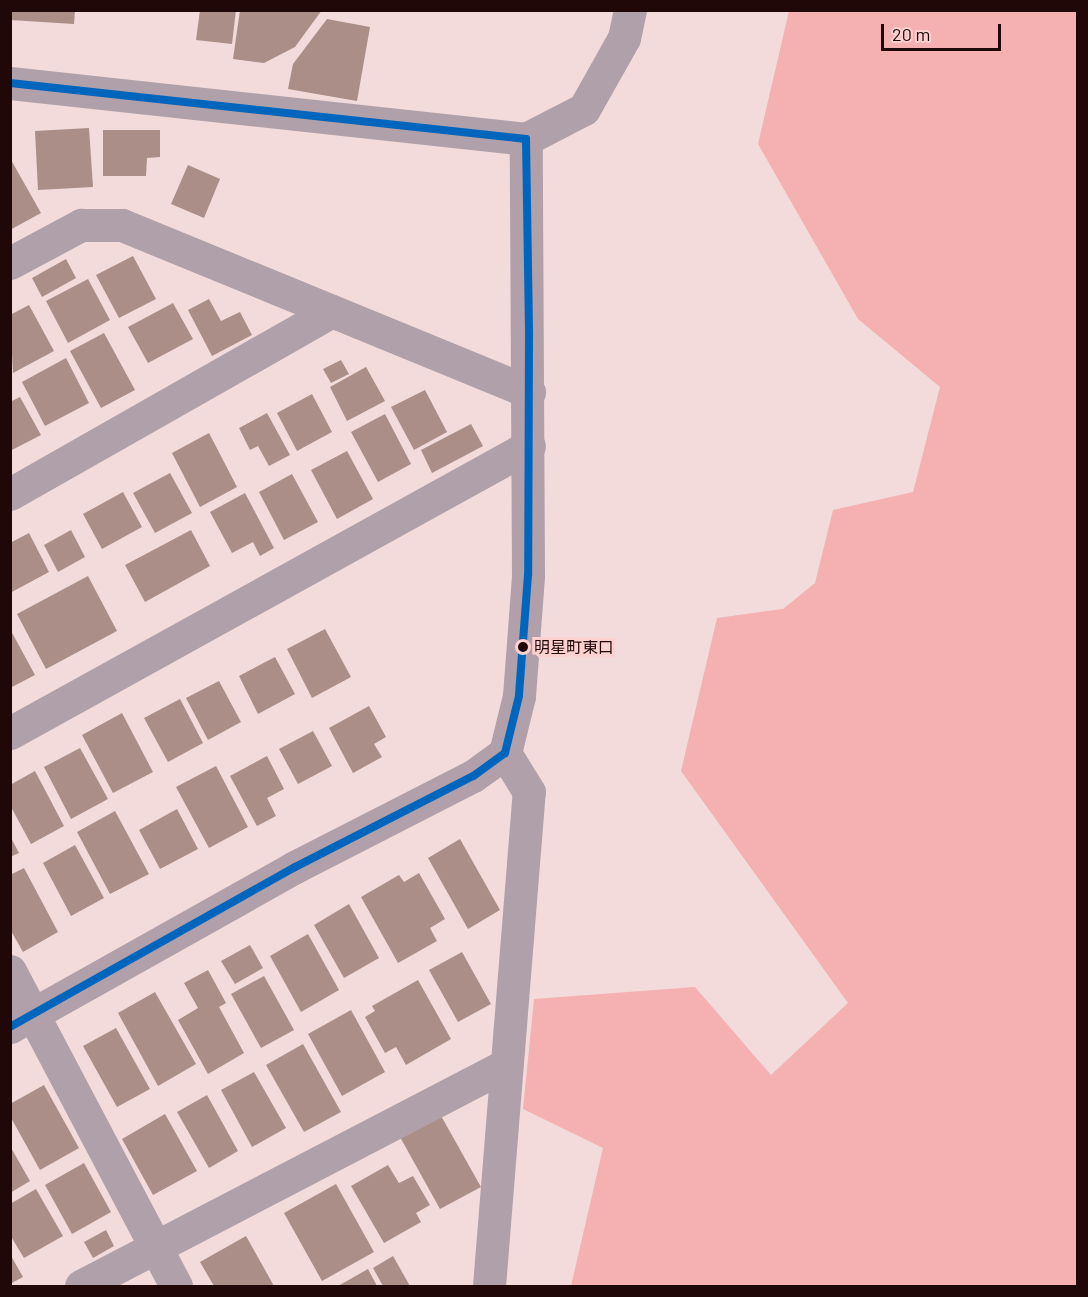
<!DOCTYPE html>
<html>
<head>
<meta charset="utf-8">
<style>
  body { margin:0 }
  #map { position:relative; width:1088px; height:1297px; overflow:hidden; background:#f2dbda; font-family:Barlow,"Noto Sans JP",sans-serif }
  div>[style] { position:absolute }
  .green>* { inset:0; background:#f5b0b1 }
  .building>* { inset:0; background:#aa8e87 }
  .street>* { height:33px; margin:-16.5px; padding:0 16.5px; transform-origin:16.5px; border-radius:16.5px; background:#b0a0aa }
  .secondary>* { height:33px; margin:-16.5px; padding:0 16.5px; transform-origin:16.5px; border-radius:16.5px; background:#b19fa9 }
  .bus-1>* { height:8px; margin:-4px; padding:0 4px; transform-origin:4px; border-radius:4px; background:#0065bd }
  .dots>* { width:16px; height:16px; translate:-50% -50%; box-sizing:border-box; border:3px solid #fdd1d0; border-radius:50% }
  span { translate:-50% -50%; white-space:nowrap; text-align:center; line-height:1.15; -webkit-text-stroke:6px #fdd1d0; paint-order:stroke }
  .bus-label { font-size:16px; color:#200809 }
  .left { translate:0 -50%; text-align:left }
  .frame { position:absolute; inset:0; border:12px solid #200809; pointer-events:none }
  .scale { position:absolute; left:881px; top:24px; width:120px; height:27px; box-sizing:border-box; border:3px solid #200809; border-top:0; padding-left:8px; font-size:18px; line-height:21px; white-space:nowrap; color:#200809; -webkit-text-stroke:4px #fdd1d0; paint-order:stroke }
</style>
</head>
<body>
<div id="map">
  <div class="green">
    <i style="clip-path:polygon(789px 11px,1077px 11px,1077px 1286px,571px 1286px,603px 1148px,523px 1109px,534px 999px,695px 987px,771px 1075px,848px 1003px,681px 771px,717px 618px,783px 609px,815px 583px,833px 510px,913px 492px,940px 387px,858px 319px,758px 144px)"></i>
  </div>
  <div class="building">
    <i style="clip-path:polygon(10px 10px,75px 10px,74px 24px,10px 20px)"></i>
    <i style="clip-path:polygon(200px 10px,236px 10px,232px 44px,196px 40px)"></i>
    <i style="clip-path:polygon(240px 10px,322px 10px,295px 47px,264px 63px,233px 59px)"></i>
    <i style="clip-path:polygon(327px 19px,370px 27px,357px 101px,288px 89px,293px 64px)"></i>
    <i style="clip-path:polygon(89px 128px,93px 187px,38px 190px,35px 131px)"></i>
    <i style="clip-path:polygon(103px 130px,160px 130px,160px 157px,147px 158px,146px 176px,103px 176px)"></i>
    <i style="clip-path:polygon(10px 158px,41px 213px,10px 230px)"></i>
    <i style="clip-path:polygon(188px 165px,220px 179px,204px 218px,171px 204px)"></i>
    <i style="clip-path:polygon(133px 256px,156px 299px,119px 318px,96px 275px)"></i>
    <i style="clip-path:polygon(66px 259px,76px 278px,42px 297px,32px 278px)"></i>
    <i style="clip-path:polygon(88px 279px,110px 320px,68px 343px,46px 301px)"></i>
    <i style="clip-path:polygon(209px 299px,221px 321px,240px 312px,252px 335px,212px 356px,188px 310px)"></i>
    <i style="clip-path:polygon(173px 303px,193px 339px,148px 363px,128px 327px)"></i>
    <i style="clip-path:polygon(29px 305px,54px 351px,13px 373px,10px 315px)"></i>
    <i style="clip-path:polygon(104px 333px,135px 390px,101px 408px,70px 351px)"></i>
    <i style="clip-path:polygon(66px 358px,89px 403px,45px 426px,22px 382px)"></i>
    <i style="clip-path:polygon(341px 360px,349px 374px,331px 383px,323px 369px)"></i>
    <i style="clip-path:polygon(366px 367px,385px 401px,347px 421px,330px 387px)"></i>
    <i style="clip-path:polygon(425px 390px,447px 432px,414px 450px,391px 407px)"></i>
    <i style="clip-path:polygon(312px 394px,332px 432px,297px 451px,277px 413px)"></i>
    <i style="clip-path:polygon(20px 397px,41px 435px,10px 451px,10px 402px)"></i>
    <i style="clip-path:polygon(267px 413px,290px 455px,269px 466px,258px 446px,250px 450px,239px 428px)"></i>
    <i style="clip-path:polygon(385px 414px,411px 464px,378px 482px,351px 432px)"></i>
    <i style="clip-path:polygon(471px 424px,483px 446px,432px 473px,421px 450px)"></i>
    <i style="clip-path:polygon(209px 433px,237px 487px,200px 507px,172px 453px)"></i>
    <i style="clip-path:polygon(347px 451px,373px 499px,337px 519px,311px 470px)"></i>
    <i style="clip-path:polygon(170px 473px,192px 513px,155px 533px,133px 493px)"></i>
    <i style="clip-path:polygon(292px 474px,318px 522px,284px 540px,259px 492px)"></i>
    <i style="clip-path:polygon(123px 492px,142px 527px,102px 549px,83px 514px)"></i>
    <i style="clip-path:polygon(245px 493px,274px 548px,260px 556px,253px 542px,232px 553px,210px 512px)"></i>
    <i style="clip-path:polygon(71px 530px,85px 557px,58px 572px,44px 545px)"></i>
    <i style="clip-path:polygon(191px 530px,210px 566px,145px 602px,125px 565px)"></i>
    <i style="clip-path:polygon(29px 533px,49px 572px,10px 593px,10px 543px)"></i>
    <i style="clip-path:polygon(88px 576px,117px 631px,46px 669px,17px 614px)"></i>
    <i style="clip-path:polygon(10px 629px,35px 675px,10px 688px)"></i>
    <i style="clip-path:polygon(325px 629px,351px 677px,312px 698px,287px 649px)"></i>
    <i style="clip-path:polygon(275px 657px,295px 694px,258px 714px,239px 676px)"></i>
    <i style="clip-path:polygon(219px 681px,241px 722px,208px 740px,186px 698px)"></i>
    <i style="clip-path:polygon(180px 699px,203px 743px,168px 762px,144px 718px)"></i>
    <i style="clip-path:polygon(369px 706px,386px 737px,374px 744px,382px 757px,353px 773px,329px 728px)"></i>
    <i style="clip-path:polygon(122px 713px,153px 772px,113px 793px,82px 735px)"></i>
    <i style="clip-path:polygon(313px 731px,332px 766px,298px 784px,279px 749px)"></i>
    <i style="clip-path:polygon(80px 748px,108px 799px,71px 819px,44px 767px)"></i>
    <i style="clip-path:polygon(267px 756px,284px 789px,267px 798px,276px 816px,257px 826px,230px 776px)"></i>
    <i style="clip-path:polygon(216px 766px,248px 827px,209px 848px,176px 787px)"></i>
    <i style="clip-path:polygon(35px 771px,64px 826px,31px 844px,10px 805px,10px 785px)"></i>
    <i style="clip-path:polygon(177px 809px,198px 849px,160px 869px,139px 830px)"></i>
    <i style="clip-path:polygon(115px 811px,149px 874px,110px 894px,77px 832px)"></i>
    <i style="clip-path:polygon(10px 836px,19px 853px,10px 857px)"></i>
    <i style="clip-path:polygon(460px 839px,500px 910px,468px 929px,428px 858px)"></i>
    <i style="clip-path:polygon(75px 845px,104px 898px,71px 916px,43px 863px)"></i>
    <i style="clip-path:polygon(24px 868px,58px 932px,23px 952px,10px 929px,10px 875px)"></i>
    <i style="clip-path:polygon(419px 873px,445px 919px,430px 928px,437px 941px,398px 963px,361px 897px,399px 875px,404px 882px)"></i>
    <i style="clip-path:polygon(349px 904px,379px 958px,344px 978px,314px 925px)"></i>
    <i style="clip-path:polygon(308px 934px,339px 990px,301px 1012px,270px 956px)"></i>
    <i style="clip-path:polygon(250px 945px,263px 968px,235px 984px,221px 961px)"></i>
    <i style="clip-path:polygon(462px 952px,491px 1004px,458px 1022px,429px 970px)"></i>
    <i style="clip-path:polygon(208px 970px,226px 1003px,219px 1007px,244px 1053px,208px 1074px,178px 1020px,198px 1008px,184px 983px)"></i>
    <i style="clip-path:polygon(264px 976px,294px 1030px,261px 1048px,231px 994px)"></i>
    <i style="clip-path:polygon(418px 980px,451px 1039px,406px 1065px,396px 1047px,385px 1053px,365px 1017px,375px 1011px,372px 1006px)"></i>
    <i style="clip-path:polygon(155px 992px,196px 1064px,158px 1086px,118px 1013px)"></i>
    <i style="clip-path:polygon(351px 1010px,385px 1072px,342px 1096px,308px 1034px)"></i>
    <i style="clip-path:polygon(116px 1028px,150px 1089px,117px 1107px,83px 1046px)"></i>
    <i style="clip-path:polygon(303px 1044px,341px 1112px,304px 1132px,266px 1065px)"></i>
    <i style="clip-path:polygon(254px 1072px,286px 1128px,252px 1147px,221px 1090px)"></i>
    <i style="clip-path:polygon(44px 1085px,79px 1148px,40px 1170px,10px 1116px,10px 1104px)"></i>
    <i style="clip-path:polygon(207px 1095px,238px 1151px,209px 1168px,177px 1112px)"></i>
    <i style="clip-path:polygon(165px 1114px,197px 1171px,153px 1195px,122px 1139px)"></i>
    <i style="clip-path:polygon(440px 1114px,481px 1187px,440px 1209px,400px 1137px)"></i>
    <i style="clip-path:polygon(10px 1146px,30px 1181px,10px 1193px)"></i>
    <i style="clip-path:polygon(84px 1163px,111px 1212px,72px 1234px,45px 1185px)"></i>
    <i style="clip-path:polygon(388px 1165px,399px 1183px,413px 1176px,430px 1205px,416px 1213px,421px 1222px,384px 1243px,351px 1186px)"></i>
    <i style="clip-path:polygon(336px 1184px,374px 1252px,322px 1281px,284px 1213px)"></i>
    <i style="clip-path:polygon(36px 1189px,63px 1236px,24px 1258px,10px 1235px,10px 1204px)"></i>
    <i style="clip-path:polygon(106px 1230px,114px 1246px,93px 1258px,84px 1242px)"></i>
    <i style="clip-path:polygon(246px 1236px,274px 1286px,214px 1286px,200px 1262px)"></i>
    <i style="clip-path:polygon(10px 1254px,23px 1277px,10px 1284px)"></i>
    <i style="clip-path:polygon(393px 1256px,410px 1286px,383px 1286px,373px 1268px)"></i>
    <i style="clip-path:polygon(368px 1269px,377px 1286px,338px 1286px)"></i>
  </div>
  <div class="street">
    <i style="left:10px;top:83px;width:519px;rotate:6.19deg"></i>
    <i style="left:526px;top:139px;width:65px;rotate:-27.3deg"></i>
    <i style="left:584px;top:109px;width:81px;rotate:-60.6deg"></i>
    <i style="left:624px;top:38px;width:29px;rotate:-78deg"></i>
    <i style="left:10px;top:263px;width:81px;rotate:-28.2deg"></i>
    <i style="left:81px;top:225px;width:41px"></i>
    <i style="left:122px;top:225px;width:440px;rotate:22.3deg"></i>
    <i style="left:10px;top:494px;width:370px;rotate:-29.6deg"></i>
    <i style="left:10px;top:733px;width:593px;rotate:-28.94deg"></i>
    <i style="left:10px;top:971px;width:356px;rotate:62.2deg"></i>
    <i style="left:81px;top:1286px;width:479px;rotate:-27.5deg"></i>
    <i style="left:489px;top:1286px;width:496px;rotate:-85.4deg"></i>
    <i style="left:529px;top:792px;width:46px;rotate:-121.6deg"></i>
  </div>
  <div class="secondary">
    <i style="left:10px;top:1027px;width:327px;rotate:-29.3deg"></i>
    <i style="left:295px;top:867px;width:200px;rotate:-27.1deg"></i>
    <i style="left:473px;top:776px;width:39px;rotate:-36deg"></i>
    <i style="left:505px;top:753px;width:59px;rotate:-76.2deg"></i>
    <i style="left:519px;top:696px;width:121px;rotate:-85.7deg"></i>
    <i style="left:528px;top:575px;width:436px;rotate:-90.3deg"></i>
  </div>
  <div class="bus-1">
    <i style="left:10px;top:83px;width:519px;rotate:6.19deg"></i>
    <i style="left:526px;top:139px;width:198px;rotate:89.1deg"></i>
    <i style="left:529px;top:337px;width:238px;rotate:90.2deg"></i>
    <i style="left:528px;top:575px;width:121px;rotate:94.3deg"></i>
    <i style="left:519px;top:696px;width:59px;rotate:103.8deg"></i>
    <i style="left:505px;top:753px;width:39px;rotate:144deg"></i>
    <i style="left:473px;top:776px;width:200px;rotate:152.9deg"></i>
    <i style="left:295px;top:867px;width:327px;rotate:150.7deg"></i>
  </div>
  <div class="dots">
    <i style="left:523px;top:647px;background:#200809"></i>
  </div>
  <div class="bus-label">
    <span class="left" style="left:534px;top:647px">明星町東口</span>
  </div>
  <div class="frame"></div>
  <div class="scale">20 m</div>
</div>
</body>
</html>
